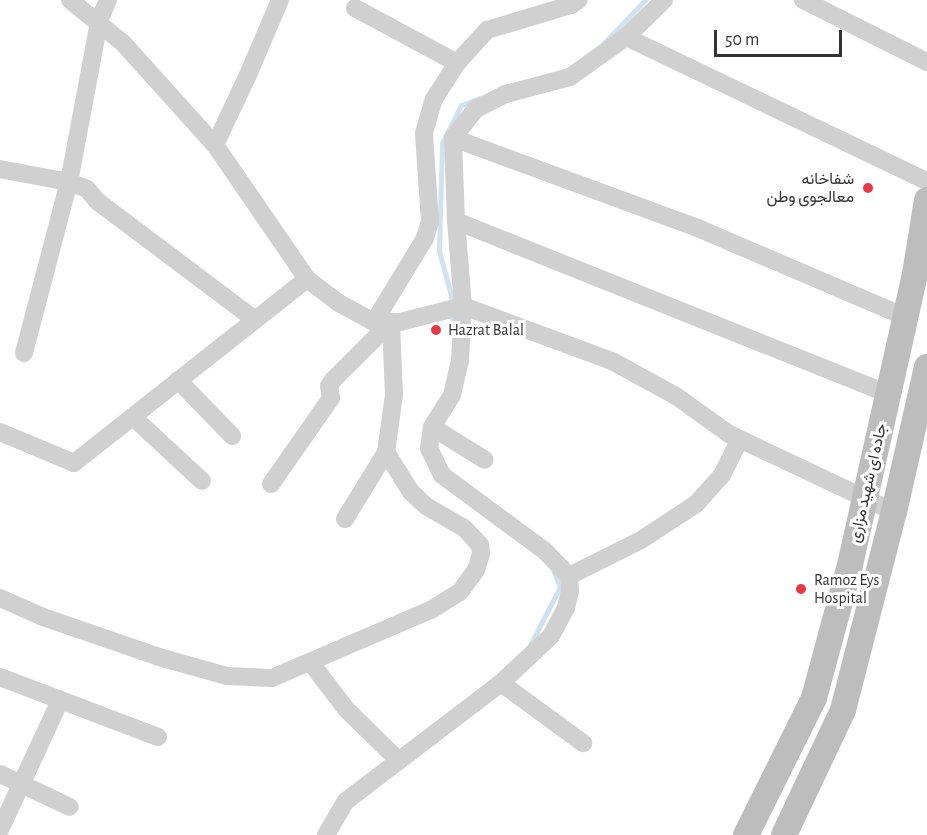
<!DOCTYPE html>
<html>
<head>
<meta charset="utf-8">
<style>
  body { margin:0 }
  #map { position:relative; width:927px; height:835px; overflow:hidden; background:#fff; font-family:"Alegreya Sans",Vazirmatn,sans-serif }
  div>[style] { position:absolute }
  .stream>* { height:5px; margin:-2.5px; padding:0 2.5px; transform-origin:2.5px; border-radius:2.5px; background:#cfe2ee }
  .street>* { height:18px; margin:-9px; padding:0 9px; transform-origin:9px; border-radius:9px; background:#d0d0d0 }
  .secondary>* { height:26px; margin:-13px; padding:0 13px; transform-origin:13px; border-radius:13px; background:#bdbdbd }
  .dots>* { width:16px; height:16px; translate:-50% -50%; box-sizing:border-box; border:3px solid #fff; border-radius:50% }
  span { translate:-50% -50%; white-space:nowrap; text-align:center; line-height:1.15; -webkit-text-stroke:6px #fff; paint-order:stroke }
  .poi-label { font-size:16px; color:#333 }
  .right { translate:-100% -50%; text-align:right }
  .left { translate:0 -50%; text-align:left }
  .street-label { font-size:16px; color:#333 }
  .scale { position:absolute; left:714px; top:30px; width:128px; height:27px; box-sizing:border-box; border:3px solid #333; border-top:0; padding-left:8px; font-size:18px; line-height:21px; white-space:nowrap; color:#333; -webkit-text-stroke:4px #fff; paint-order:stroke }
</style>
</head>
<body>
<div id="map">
  <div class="stream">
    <i style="left:603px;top:44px;width:61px;rotate:-46.3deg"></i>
    <i style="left:453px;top:330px;width:35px;rotate:-93deg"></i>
    <i style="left:451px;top:295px;width:46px;rotate:-105.3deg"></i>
    <i style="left:439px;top:251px;width:108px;rotate:-88.4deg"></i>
    <i style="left:442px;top:143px;width:42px;rotate:-63.4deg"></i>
    <i style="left:461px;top:105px;width:20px;rotate:-20deg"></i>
    <i style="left:529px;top:647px;width:68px;rotate:-62.7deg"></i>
    <i style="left:560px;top:587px;width:18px;rotate:-112deg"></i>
  </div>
  <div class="street">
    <i style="left:70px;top:0;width:68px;rotate:39.1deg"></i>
    <i style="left:123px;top:43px;width:137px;rotate:48deg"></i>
    <i style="left:215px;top:145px;width:163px;rotate:55.5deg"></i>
    <i style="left:307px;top:279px;width:38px;rotate:37deg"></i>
    <i style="left:337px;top:302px;width:42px;rotate:28.4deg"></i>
    <i style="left:374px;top:322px;width:26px"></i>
    <i style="left:400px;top:322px;width:65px;rotate:-14.3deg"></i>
    <i style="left:463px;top:306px;width:159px;rotate:20.3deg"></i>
    <i style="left:612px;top:361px;width:73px;rotate:28.7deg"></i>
    <i style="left:676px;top:396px;width:65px;rotate:35.6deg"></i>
    <i style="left:729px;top:434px;width:183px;rotate:25.3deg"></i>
    <i style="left:803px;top:0;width:139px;rotate:26.6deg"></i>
    <i style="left:355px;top:8px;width:116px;rotate:28.3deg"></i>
    <i style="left:626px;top:37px;width:334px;rotate:25.6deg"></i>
    <i style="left:453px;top:138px;width:263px;rotate:20.2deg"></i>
    <i style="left:700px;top:229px;width:223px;rotate:23.2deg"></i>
    <i style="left:215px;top:145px;width:77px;rotate:-64.8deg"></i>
    <i style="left:248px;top:75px;width:82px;rotate:-66.9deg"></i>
    <i style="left:0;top:169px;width:70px;rotate:10.7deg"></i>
    <i style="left:69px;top:182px;width:19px;rotate:21deg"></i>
    <i style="left:87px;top:189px;width:16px;rotate:50deg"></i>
    <i style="left:97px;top:201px;width:196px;rotate:36.9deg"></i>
    <i style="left:456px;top:221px;width:465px;rotate:21.8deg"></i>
    <i style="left:374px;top:322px;width:98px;rotate:-58.7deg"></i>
    <i style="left:425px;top:238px;width:17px;rotate:-73deg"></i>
    <i style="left:430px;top:222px;width:89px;rotate:-93.9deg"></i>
    <i style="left:424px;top:133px;width:35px;rotate:-74deg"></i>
    <i style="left:434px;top:99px;width:43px;rotate:-57.4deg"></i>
    <i style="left:457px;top:63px;width:45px;rotate:-47.7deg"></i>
    <i style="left:487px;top:30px;width:88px;rotate:-16.6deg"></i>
    <i style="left:571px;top:5px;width:9px;rotate:-32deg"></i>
    <i style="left:24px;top:353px;width:177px;rotate:-75.3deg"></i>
    <i style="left:69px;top:182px;width:164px;rotate:-79.4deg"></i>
    <i style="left:99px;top:21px;width:23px;rotate:-67deg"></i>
    <i style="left:178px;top:380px;width:78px;rotate:46deg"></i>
    <i style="left:133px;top:417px;width:94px;rotate:42.8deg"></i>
    <i style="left:432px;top:427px;width:62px;rotate:31.9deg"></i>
    <i style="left:0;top:432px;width:80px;rotate:22.7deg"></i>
    <i style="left:74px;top:463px;width:297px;rotate:-38.3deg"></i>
    <i style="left:271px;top:484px;width:105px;rotate:-55.1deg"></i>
    <i style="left:331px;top:398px;width:12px;rotate:-99deg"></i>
    <i style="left:329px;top:386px;width:7px;rotate:-56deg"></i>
    <i style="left:333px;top:380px;width:82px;rotate:-45deg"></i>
    <i style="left:345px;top:519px;width:79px;rotate:-58.5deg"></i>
    <i style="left:569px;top:576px;width:80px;rotate:-26.6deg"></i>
    <i style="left:641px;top:540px;width:66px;rotate:-33.2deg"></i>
    <i style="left:696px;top:504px;width:39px;rotate:-48deg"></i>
    <i style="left:722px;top:475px;width:40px;rotate:-63.4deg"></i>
    <i style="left:0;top:598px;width:47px;rotate:23.8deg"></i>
    <i style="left:43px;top:617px;width:123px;rotate:19deg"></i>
    <i style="left:159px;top:657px;width:71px;rotate:15.6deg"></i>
    <i style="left:227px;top:676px;width:45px;rotate:2.5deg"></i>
    <i style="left:272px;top:678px;width:173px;rotate:-23.2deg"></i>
    <i style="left:431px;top:610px;width:34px;rotate:-32deg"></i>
    <i style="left:460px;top:592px;width:27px;rotate:-54deg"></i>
    <i style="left:476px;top:570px;width:17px;rotate:-73deg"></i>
    <i style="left:481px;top:554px;width:9px;rotate:-96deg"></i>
    <i style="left:480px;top:545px;width:23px;rotate:-133deg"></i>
    <i style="left:464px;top:528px;width:44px;rotate:-149.9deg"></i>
    <i style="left:426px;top:506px;width:21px;rotate:-137deg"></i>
    <i style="left:411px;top:492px;width:47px;rotate:-122deg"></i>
    <i style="left:386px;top:452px;width:58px;rotate:-82deg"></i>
    <i style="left:394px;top:395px;width:73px;rotate:-92.4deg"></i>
    <i style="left:311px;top:663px;width:58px;rotate:52.7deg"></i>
    <i style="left:346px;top:709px;width:73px;rotate:44.4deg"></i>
    <i style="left:0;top:677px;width:169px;rotate:20.8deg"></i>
    <i style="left:501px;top:683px;width:102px;rotate:36.2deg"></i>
    <i style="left:0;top:774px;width:77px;rotate:25.2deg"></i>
    <i style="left:0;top:830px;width:142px;rotate:-65.1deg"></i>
    <i style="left:326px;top:835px;width:39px;rotate:-60deg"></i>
    <i style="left:346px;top:801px;width:195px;rotate:-37.3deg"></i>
    <i style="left:501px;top:683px;width:69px;rotate:-43.2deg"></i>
    <i style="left:551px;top:636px;width:32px;rotate:-62deg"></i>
    <i style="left:566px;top:608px;width:17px;rotate:-77deg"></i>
    <i style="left:570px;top:591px;width:15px;rotate:-94deg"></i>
    <i style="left:569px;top:576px;width:35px;rotate:-134deg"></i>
    <i style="left:545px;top:551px;width:128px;rotate:-143.6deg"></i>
    <i style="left:442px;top:475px;width:30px;rotate:-116deg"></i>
    <i style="left:429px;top:448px;width:21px;rotate:-82deg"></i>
    <i style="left:432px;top:427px;width:38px;rotate:-58deg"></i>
    <i style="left:452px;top:395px;width:36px;rotate:-77deg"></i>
    <i style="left:460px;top:360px;width:54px;rotate:-86.8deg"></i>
    <i style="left:463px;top:306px;width:85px;rotate:-94.7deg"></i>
    <i style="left:456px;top:221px;width:83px;rotate:-92.1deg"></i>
    <i style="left:453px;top:138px;width:37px;rotate:-52deg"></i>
    <i style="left:476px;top:109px;width:34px;rotate:-27deg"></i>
    <i style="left:506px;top:94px;width:66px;rotate:-14.9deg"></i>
    <i style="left:570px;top:77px;width:69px;rotate:-35.5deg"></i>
    <i style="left:626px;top:37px;width:53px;rotate:-44.2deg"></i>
  </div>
  <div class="secondary">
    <i style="left:746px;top:835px;width:153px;rotate:-63.6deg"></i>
    <i style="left:814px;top:698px;width:138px;rotate:-74.9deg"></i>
    <i style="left:850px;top:565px;width:298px;rotate:-77.4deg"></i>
    <i style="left:915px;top:274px;width:75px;rotate:-80.8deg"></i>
    <i style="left:784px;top:835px;width:138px;rotate:-64.7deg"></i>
    <i style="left:843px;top:710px;width:204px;rotate:-75.6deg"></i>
    <i style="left:894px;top:512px;width:149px;rotate:-77.2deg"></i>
  </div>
  <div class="dots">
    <i style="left:868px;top:188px;background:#e63946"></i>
    <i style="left:436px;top:330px;background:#e63946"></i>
    <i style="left:801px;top:589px;background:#e63946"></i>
  </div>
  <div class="poi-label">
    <span class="right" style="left:854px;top:188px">شفاخانه<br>معالجوی وطن</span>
    <span class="left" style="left:448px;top:330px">Hazrat Balal</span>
    <span class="left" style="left:814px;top:589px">Ramoz Eys<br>Hospital</span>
  </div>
  <div class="street-label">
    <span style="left:868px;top:483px;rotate:-77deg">جاده ای شهید مزاری</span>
  </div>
  <div class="scale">50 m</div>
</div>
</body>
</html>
